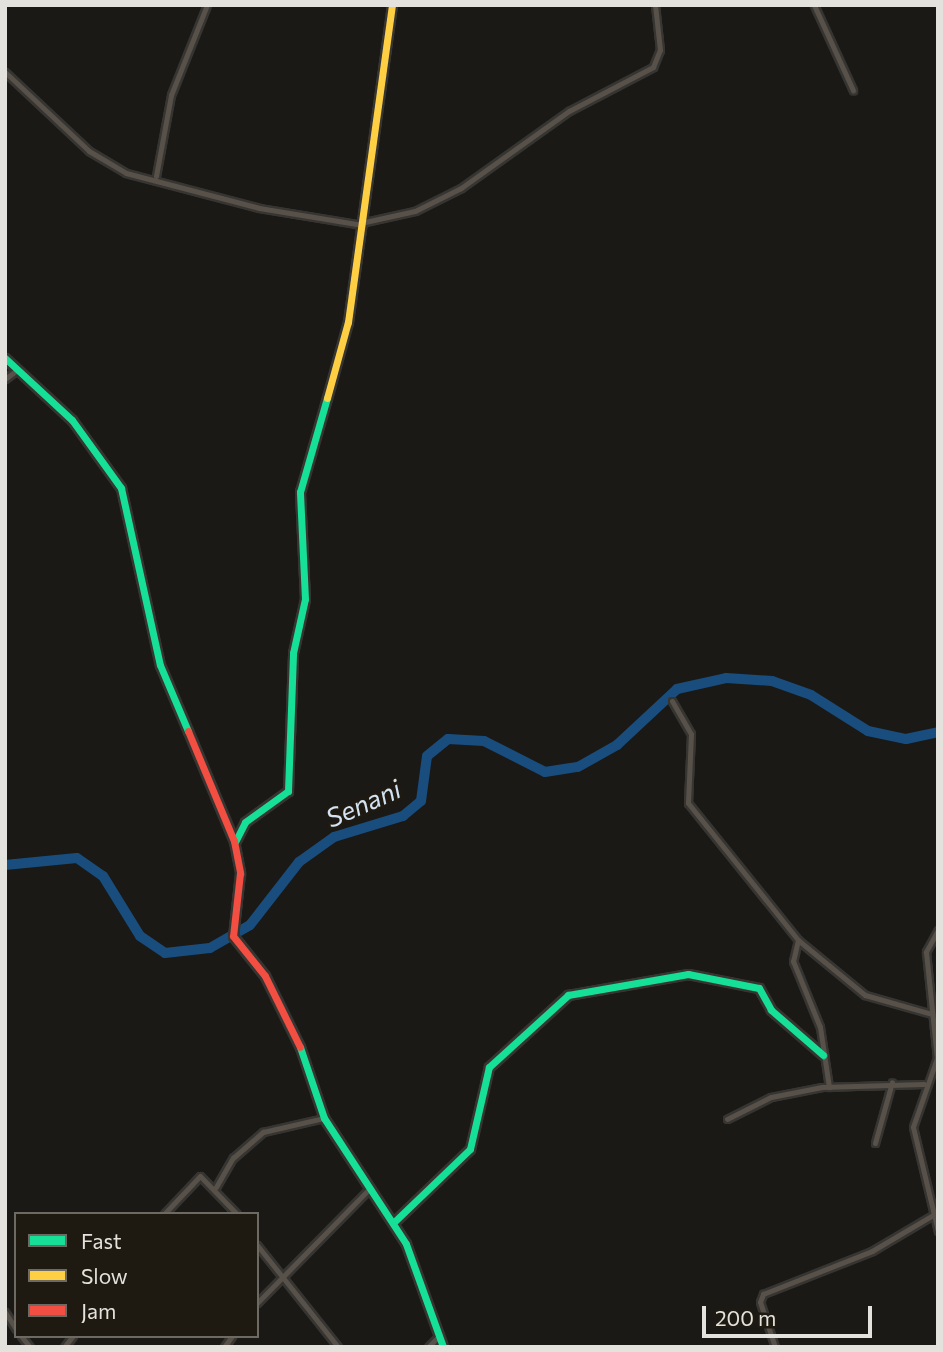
<!DOCTYPE html>
<html>
<head>
<meta charset="utf-8">
<style>
  body { margin:0 }
  #map { position:relative; width:943px; height:1352px; overflow:hidden; background:#1b1915; font-family:Commissioner,sans-serif }
  div>[style] { position:absolute }
  .river>* { height:10px; margin:-5px; padding:0 5px; transform-origin:5px; border-radius:5px; background:#194d7e }
  .roads { filter:drop-shadow(2px 0 #363532) drop-shadow(-2px 0 #363532) drop-shadow(0 2px #363532) drop-shadow(0 -2px #363532) }
  .street>* { height:5px; margin:-2.5px; padding:0 2.5px; transform-origin:2.5px; border-radius:2.5px; background:#585149 }
  .fast>* { height:7px; margin:-3.5px; padding:0 3.5px; transform-origin:3.5px; border-radius:3.5px; background:#16e098 }
  .slow>* { height:7px; margin:-3.5px; padding:0 3.5px; transform-origin:3.5px; border-radius:3.5px; background:#ffcf43 }
  .jam>* { height:7px; margin:-3.5px; padding:0 3.5px; transform-origin:3.5px; border-radius:3.5px; background:#f24e42 }
  span { translate:-50% -50%; white-space:nowrap; text-align:center; line-height:1.15; -webkit-text-stroke:6px #1e1a12; paint-order:stroke }
  .water-label { font-size:26px; color:#d4e3f3; font-style:italic }
  .frame { position:absolute; inset:0; border:7px solid #e4e2dc; pointer-events:none }
  .legend { position:absolute; left:14px; top:1212px; width:245px; height:126px; box-sizing:border-box; background:#1e1a12; border:2px solid #6d6a63; margin:0; padding:9px 12px; list-style:none; font-size:21px; color:#e4e2dc }
  .legend li { display:flex; align-items:center; gap:14px; height:35px }
  .legend b { width:35px; border:2px solid #6d6a63 }
  .scale { position:absolute; left:702px; top:1306px; width:170px; height:32px; box-sizing:border-box; border:4px solid #e4e2dc; border-top:0; padding-left:9px; font-size:21px; line-height:24px; white-space:nowrap; color:#e4e2dc; -webkit-text-stroke:5px #1e1a12; paint-order:stroke }
</style>
</head>
<body>
<div id="map">
  <div class="river">
    <i style="left:5px;top:865px;width:72px;rotate:-5.6deg"></i>
    <i style="left:77px;top:858px;width:32px;rotate:35deg"></i>
    <i style="left:103px;top:876px;width:70px;rotate:58.3deg"></i>
    <i style="left:140px;top:936px;width:30px;rotate:34deg"></i>
    <i style="left:165px;top:953px;width:45px;rotate:-6.3deg"></i>
    <i style="left:210px;top:948px;width:46px;rotate:-29.9deg"></i>
    <i style="left:250px;top:925px;width:80px;rotate:-52.1deg"></i>
    <i style="left:299px;top:862px;width:43px;rotate:-35.5deg"></i>
    <i style="left:334px;top:837px;width:72px;rotate:-16.9deg"></i>
    <i style="left:403px;top:816px;width:23px;rotate:-40deg"></i>
    <i style="left:421px;top:801px;width:45px;rotate:-82.4deg"></i>
    <i style="left:427px;top:756px;width:27px;rotate:-39deg"></i>
    <i style="left:448px;top:739px;width:36px;rotate:3deg"></i>
    <i style="left:484px;top:741px;width:68px;rotate:26.9deg"></i>
    <i style="left:545px;top:772px;width:33px;rotate:-9deg"></i>
    <i style="left:578px;top:767px;width:45px;rotate:-29.4deg"></i>
    <i style="left:617px;top:745px;width:82px;rotate:-43deg"></i>
    <i style="left:677px;top:689px;width:50px;rotate:-12.7deg"></i>
    <i style="left:726px;top:678px;width:46px;rotate:3.7deg"></i>
    <i style="left:772px;top:681px;width:41px;rotate:19.7deg"></i>
    <i style="left:811px;top:695px;width:67px;rotate:32.3deg"></i>
    <i style="left:868px;top:731px;width:39px;rotate:12deg"></i>
    <i style="left:906px;top:739px;width:33px;rotate:-12deg"></i>
  </div>
  <div class="roads">
    <div class="street">
      <i style="left:814px;top:5px;width:94px;rotate:65.4deg"></i>
      <i style="left:5px;top:72px;width:115px;rotate:43.2deg"></i>
      <i style="left:89px;top:151px;width:43px;rotate:30.7deg"></i>
      <i style="left:126px;top:173px;width:138px;rotate:14.7deg"></i>
      <i style="left:259px;top:208px;width:105px;rotate:9.3deg"></i>
      <i style="left:156px;top:176px;width:82px;rotate:-79.5deg"></i>
      <i style="left:171px;top:95px;width:97px;rotate:-68.2deg"></i>
      <i style="left:365px;top:222px;width:51px;rotate:-12.4deg"></i>
      <i style="left:415px;top:211px;width:51px;rotate:-26.6deg"></i>
      <i style="left:461px;top:188px;width:133px;rotate:-35.5deg"></i>
      <i style="left:569px;top:111px;width:95px;rotate:-27.6deg"></i>
      <i style="left:653px;top:67px;width:18px;rotate:-68deg"></i>
      <i style="left:660px;top:50px;width:45px;rotate:-96.3deg"></i>
      <i style="left:5px;top:379px;width:15px;rotate:-37deg"></i>
      <i style="left:672px;top:701px;width:38px;rotate:60deg"></i>
      <i style="left:691px;top:734px;width:69px;rotate:92.5deg"></i>
      <i style="left:688px;top:803px;width:124px;rotate:51.2deg"></i>
      <i style="left:766px;top:900px;width:51px;rotate:51.3deg"></i>
      <i style="left:798px;top:940px;width:87px;rotate:39.4deg"></i>
      <i style="left:865px;top:995px;width:70px;rotate:15.8deg"></i>
      <i style="left:938px;top:930px;width:25px;rotate:119deg"></i>
      <i style="left:926px;top:952px;width:107px;rotate:84.1deg"></i>
      <i style="left:937px;top:1058px;width:73px;rotate:109.2deg"></i>
      <i style="left:913px;top:1127px;width:107px;rotate:76.5deg"></i>
      <i style="left:798px;top:940px;width:22px;rotate:103deg"></i>
      <i style="left:793px;top:961px;width:71px;rotate:67.8deg"></i>
      <i style="left:820px;top:1027px;width:61px;rotate:81.5deg"></i>
      <i style="left:727px;top:1119px;width:49px;rotate:-26.6deg"></i>
      <i style="left:771px;top:1097px;width:52px;rotate:-11.1deg"></i>
      <i style="left:822px;top:1087px;width:102px;rotate:-1.7deg"></i>
      <i style="left:875px;top:1143px;width:63px;rotate:-74.4deg"></i>
      <i style="left:216px;top:1187px;width:34px;rotate:-60deg"></i>
      <i style="left:233px;top:1158px;width:40px;rotate:-41deg"></i>
      <i style="left:263px;top:1132px;width:63px;rotate:-12.9deg"></i>
      <i style="left:164px;top:1214px;width:52px;rotate:-46.5deg"></i>
      <i style="left:200px;top:1176px;width:53px;rotate:45.8deg"></i>
      <i style="left:257px;top:1245px;width:130px;rotate:51.5deg"></i>
      <i style="left:257px;top:1303px;width:160px;rotate:-45.5deg"></i>
      <i style="left:5px;top:1312px;width:20px;rotate:57deg"></i>
      <i style="left:21px;top:1336px;width:14px;rotate:51deg"></i>
      <i style="left:64px;top:1347px;width:14px;rotate:-51deg"></i>
      <i style="left:224px;top:1347px;width:14px;rotate:-54deg"></i>
      <i style="left:428px;top:1347px;width:17px;rotate:-45deg"></i>
      <i style="left:775px;top:1347px;width:47px;rotate:-108.4deg"></i>
      <i style="left:760px;top:1302px;width:9px;rotate:-69deg"></i>
      <i style="left:763px;top:1294px;width:117px;rotate:-21.5deg"></i>
      <i style="left:872px;top:1251px;width:71px;rotate:-30.5deg"></i>
    </div>
    <div class="fast">
      <i style="left:5px;top:358px;width:91px;rotate:42.8deg"></i>
      <i style="left:72px;top:420px;width:84px;rotate:54.2deg"></i>
      <i style="left:121px;top:488px;width:181px;rotate:77.6deg"></i>
      <i style="left:160px;top:665px;width:72px;rotate:67deg"></i>
      <i style="left:235px;top:842px;width:22px;rotate:-63deg"></i>
      <i style="left:245px;top:822px;width:53px;rotate:-35.8deg"></i>
      <i style="left:288px;top:791px;width:138px;rotate:-87.9deg"></i>
      <i style="left:293px;top:653px;width:55px;rotate:-77.5deg"></i>
      <i style="left:305px;top:599px;width:107px;rotate:-92.7deg"></i>
      <i style="left:300px;top:492px;width:98px;rotate:-74deg"></i>
      <i style="left:300px;top:1047px;width:75px;rotate:71.3deg"></i>
      <i style="left:324px;top:1118px;width:150px;rotate:56.9deg"></i>
      <i style="left:406px;top:1244px;width:109px;rotate:70.2deg"></i>
      <i style="left:394px;top:1222px;width:105px;rotate:-43.8deg"></i>
      <i style="left:470px;top:1149px;width:84px;rotate:-77deg"></i>
      <i style="left:489px;top:1067px;width:107px;rotate:-42.3deg"></i>
      <i style="left:568px;top:995px;width:122px;rotate:-9.9deg"></i>
      <i style="left:688px;top:974px;width:72px;rotate:11.2deg"></i>
      <i style="left:759px;top:988px;width:25px;rotate:61deg"></i>
      <i style="left:771px;top:1010px;width:69px;rotate:40.9deg"></i>
    </div>
    <div class="slow">
      <i style="left:327px;top:398px;width:79px;rotate:-74.6deg"></i>
      <i style="left:348px;top:322px;width:320px;rotate:-82.1deg"></i>
    </div>
    <div class="jam">
      <i style="left:188px;top:731px;width:119px;rotate:67.3deg"></i>
      <i style="left:234px;top:841px;width:33px;rotate:79deg"></i>
      <i style="left:240px;top:873px;width:63px;rotate:96.3deg"></i>
      <i style="left:233px;top:936px;width:51px;rotate:51.3deg"></i>
      <i style="left:265px;top:976px;width:79px;rotate:63.8deg"></i>
    </div>
  </div>
  <div class="water-label">
    <span style="left:363px;top:803px;rotate:-24deg">Senani</span>
  </div>
  <div class="frame"></div>
  <ul class="legend">
  <li><b style="height:9px;background:#16e098"></b>Fast</li>
  <li><b style="height:9px;background:#ffcf43"></b>Slow</li>
  <li><b style="height:9px;background:#f24e42"></b>Jam</li>
  </ul>
  <div class="scale">200 m</div>
</div>
</body>
</html>
